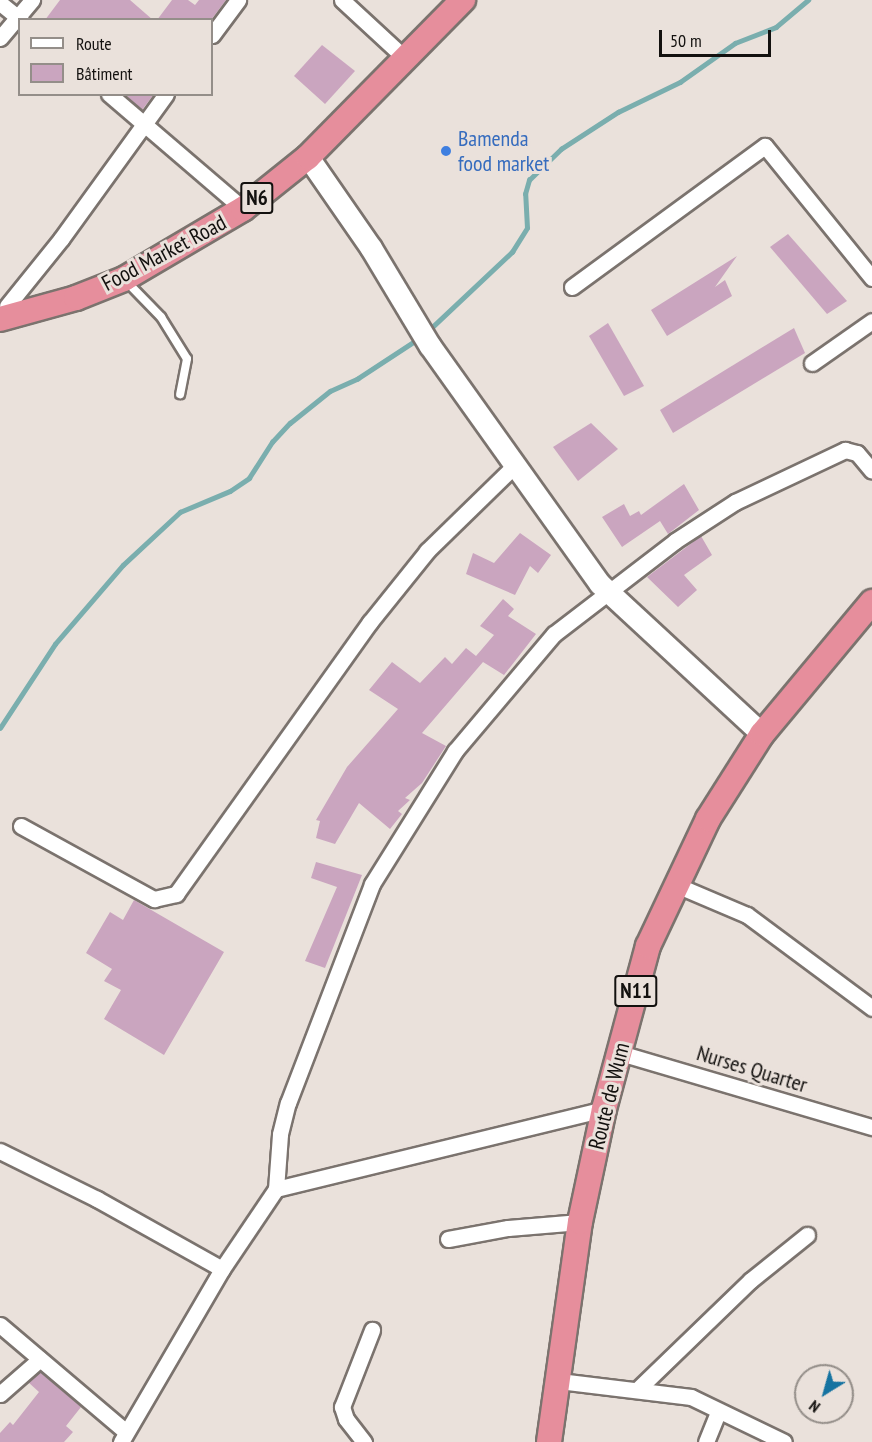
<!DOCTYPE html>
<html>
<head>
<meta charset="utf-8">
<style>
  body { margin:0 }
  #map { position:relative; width:872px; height:1442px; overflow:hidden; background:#eae1db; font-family:"PT Sans Narrow",sans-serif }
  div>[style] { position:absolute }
  .stream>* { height:4.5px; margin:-2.25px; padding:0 2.25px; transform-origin:2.25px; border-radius:2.25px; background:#7aaeae }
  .building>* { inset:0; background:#caa5bf }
  .roads { filter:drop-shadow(2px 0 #7b736e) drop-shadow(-2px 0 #7b736e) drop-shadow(0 2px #7b736e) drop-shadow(0 -2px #7b736e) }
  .service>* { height:8px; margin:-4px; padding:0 4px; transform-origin:4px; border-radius:4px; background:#fff }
  .minor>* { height:15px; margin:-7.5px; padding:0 7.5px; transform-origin:7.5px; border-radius:7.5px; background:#fff }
  .secondary>* { height:21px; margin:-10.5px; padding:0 10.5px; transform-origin:10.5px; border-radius:10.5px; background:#fff }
  .trunk>* { height:24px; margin:-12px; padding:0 12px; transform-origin:12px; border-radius:12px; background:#e68e9c }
  .dots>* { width:16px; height:16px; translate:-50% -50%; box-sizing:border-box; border:3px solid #eae1db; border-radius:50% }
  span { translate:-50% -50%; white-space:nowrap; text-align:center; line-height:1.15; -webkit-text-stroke:6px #eae1db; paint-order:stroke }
  .shield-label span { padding:2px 4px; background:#eae1db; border:2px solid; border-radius:4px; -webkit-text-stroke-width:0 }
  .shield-label { font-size:21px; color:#13110f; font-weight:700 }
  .shop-label { font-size:22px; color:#366cbe }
  .left { translate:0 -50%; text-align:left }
  .street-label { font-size:22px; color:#13110f }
  .legend { position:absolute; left:18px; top:18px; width:195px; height:78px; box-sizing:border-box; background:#eae1db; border:2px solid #948e89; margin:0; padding:8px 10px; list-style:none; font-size:18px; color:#13110f }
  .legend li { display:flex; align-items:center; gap:12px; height:30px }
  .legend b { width:30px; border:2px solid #948e89 }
  .north { position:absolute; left:794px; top:1364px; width:60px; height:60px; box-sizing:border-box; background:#eae1db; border:2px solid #948e89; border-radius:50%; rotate:217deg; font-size:16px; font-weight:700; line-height:24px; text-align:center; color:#13110f }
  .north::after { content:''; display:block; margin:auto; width:21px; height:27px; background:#1573a1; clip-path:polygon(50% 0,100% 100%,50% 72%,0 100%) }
  .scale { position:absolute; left:659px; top:30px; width:112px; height:27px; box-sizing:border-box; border:3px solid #13110f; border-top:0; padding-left:8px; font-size:18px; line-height:21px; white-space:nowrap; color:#13110f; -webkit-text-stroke:4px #eae1db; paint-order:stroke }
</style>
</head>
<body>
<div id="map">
  <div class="stream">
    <i style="left:427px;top:332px;width:117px;rotate:-43.3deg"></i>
    <i style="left:512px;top:252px;width:28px;rotate:-58deg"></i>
    <i style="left:527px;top:228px;width:34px;rotate:-93deg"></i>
    <i style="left:525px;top:194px;width:15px;rotate:-74deg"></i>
    <i style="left:529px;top:180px;width:45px;rotate:-44.1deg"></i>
    <i style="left:561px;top:149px;width:68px;rotate:-33deg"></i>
    <i style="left:618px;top:112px;width:69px;rotate:-25.8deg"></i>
    <i style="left:680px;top:82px;width:67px;rotate:-35.3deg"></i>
    <i style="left:735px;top:43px;width:44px;rotate:-21.3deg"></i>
    <i style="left:776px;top:27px;width:42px;rotate:-40.2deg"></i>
    <i style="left:0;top:728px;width:100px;rotate:-56.8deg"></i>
    <i style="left:55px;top:644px;width:104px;rotate:-49.3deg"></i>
    <i style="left:123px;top:565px;width:78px;rotate:-42.9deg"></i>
    <i style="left:180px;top:512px;width:54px;rotate:-22.8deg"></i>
    <i style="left:230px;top:491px;width:23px;rotate:-34deg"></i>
    <i style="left:249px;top:478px;width:43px;rotate:-57.4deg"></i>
    <i style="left:272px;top:442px;width:26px;rotate:-47deg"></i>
    <i style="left:290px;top:423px;width:51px;rotate:-38.7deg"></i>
    <i style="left:330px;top:391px;width:30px;rotate:-24deg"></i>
    <i style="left:357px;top:379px;width:73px;rotate:-33.3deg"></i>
  </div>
  <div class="building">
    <i style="clip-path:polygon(60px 0,130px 0,153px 20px,45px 20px)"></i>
    <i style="clip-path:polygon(172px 0,188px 0,195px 5px,199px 0,226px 0,211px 20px,157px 20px)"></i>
    <i style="clip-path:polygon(322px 45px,355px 71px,325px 104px,294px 76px)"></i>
    <i style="clip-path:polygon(125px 94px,154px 94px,142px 110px)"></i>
    <i style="clip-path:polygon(788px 234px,847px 301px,827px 314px,770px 247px)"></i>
    <i style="clip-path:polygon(737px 256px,715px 287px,725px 280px,732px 296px,667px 336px,651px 310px)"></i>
    <i style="clip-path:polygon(608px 323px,644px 386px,624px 396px,589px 336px)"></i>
    <i style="clip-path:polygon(794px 328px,805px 353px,673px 433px,660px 410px)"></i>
    <i style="clip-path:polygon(591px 423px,618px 449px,578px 481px,553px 447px)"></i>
    <i style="clip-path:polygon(684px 484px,699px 510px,668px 534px,660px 521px,622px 547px,602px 517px,624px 504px,630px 516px,639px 511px,641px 515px)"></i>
    <i style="clip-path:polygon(520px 533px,551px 555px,538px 573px,530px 566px,515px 595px,466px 574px,473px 553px,494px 563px)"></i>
    <i style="clip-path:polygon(701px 536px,712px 555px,684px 575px,697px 590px,678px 607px,647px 577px)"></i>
    <i style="clip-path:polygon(503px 599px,514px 609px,508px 616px,536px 634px,504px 675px,483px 662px,422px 733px,446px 746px,422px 783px,405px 798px,410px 800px,398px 811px,402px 814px,390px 829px,359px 803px,335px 844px,316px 838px,320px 821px,316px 820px,347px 767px,398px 709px,369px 690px,392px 662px,420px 683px,445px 657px,452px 664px,466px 648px,476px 656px,494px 635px,480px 626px)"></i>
    <i style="clip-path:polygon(316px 862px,362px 875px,325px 968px,305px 961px,337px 887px,311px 878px)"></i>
    <i style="clip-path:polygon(134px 900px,224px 952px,164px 1055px,104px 1019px,121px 990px,104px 981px,112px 969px,86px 953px,110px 912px,123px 920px)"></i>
    <i style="clip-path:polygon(40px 1372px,81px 1407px,66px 1426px,73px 1432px,64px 1442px,0 1442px,0 1433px,10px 1422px,13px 1425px,39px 1392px,28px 1382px)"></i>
  </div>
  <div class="roads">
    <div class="service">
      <i style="left:127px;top:282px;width:49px;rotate:45.8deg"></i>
      <i style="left:161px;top:317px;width:49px;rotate:58.2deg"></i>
      <i style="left:187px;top:359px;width:36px;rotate:101deg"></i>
    </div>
    <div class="minor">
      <i style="left:342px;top:0;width:88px;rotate:42.7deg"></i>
      <i style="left:0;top:3px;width:27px;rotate:39deg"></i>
      <i style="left:212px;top:35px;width:44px;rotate:-53.4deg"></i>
      <i style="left:0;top:38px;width:50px;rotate:-49.9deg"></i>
      <i style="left:109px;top:94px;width:177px;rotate:40.6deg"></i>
      <i style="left:572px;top:287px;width:239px;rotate:-36.2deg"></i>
      <i style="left:765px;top:146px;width:170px;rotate:51deg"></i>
      <i style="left:7px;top:306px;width:86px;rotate:-51.1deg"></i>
      <i style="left:61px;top:239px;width:179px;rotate:-54.1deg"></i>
      <i style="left:812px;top:363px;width:73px;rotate:-35deg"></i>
      <i style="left:21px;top:826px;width:152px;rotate:28.8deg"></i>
      <i style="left:154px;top:899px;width:23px;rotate:-13deg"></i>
      <i style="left:176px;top:894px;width:334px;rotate:-54.5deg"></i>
      <i style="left:370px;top:622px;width:91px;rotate:-51.2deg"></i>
      <i style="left:427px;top:551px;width:123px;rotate:-44.3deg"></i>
      <i style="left:674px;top:884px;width:79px;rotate:23deg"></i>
      <i style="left:747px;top:915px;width:156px;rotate:36.6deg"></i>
      <i style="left:620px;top:1053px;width:263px;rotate:16.4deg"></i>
      <i style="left:0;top:1151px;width:108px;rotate:26.3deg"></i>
      <i style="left:97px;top:1199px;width:143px;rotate:29.2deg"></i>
      <i style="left:276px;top:1189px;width:55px;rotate:-85.8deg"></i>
      <i style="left:280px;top:1134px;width:32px;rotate:-76deg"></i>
      <i style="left:288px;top:1103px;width:235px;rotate:-69deg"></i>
      <i style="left:372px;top:884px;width:157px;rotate:-58deg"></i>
      <i style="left:455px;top:751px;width:153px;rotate:-49.8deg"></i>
      <i style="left:554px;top:634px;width:153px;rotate:-37.5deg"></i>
      <i style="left:675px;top:541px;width:72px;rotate:-33deg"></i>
      <i style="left:735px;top:502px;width:122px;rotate:-25.3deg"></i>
      <i style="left:845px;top:450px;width:12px;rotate:14deg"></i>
      <i style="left:857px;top:453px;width:23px;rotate:50deg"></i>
      <i style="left:448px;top:1239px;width:61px;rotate:-10.4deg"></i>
      <i style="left:508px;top:1228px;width:72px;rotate:-4.8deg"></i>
      <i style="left:0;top:1325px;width:165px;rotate:40.3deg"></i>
      <i style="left:559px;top:1381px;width:133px;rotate:6.9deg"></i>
      <i style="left:691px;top:1397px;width:103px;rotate:25.8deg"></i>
      <i style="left:638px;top:1389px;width:157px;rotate:-44deg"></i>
      <i style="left:751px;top:1280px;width:72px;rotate:-38.8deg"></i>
      <i style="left:0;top:1394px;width:53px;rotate:-41.2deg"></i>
      <i style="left:121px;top:1442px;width:200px;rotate:-59.7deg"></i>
      <i style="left:222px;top:1269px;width:97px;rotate:-56deg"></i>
      <i style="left:276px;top:1189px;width:338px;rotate:-13.7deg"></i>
      <i style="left:364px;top:1442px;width:29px;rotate:-128deg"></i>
      <i style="left:346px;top:1419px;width:13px;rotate:-108deg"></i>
      <i style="left:342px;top:1407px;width:83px;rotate:-68.7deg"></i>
      <i style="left:706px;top:1442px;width:32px;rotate:-68deg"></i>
    </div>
    <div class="secondary">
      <i style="left:308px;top:157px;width:111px;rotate:55.3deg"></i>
      <i style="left:371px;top:248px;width:114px;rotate:59deg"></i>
      <i style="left:430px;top:346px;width:292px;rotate:54.5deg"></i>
      <i style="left:600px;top:584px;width:221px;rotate:42.8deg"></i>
    </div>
    <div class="trunk">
      <i style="left:0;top:319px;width:79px;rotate:-15.4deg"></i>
      <i style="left:76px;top:298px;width:52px;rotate:-21.6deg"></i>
      <i style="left:124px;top:279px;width:138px;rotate:-30.5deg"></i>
      <i style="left:243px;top:209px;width:83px;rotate:-38.7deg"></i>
      <i style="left:308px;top:157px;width:221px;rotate:-45.4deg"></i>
      <i style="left:549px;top:1442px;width:222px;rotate:-82deg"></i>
      <i style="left:580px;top:1222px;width:116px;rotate:-78deg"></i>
      <i style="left:604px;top:1109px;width:169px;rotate:-74.9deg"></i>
      <i style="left:648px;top:946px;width:140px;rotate:-64.7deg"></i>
      <i style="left:708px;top:819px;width:101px;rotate:-57.6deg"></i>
      <i style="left:762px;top:734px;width:172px;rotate:-50.2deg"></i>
    </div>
  </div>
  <div class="dots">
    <i style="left:446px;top:151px;background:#3f7fe0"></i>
  </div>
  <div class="shield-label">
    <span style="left:257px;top:198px">N6</span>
    <span style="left:636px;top:991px">N11</span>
  </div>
  <div class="shop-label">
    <span class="left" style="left:458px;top:151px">Bamenda<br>food market</span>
  </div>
  <div class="street-label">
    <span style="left:164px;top:253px;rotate:-28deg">Food Market Road</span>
    <span style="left:752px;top:1069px;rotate:17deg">Nurses Quarter</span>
    <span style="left:609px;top:1096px;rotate:-76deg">Route de Wum</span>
  </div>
  <ul class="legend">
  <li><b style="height:8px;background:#fff"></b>Route</li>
  <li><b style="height:16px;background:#caa5bf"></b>Bâtiment</li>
  </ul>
  <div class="north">N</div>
  <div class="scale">50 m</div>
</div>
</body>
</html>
